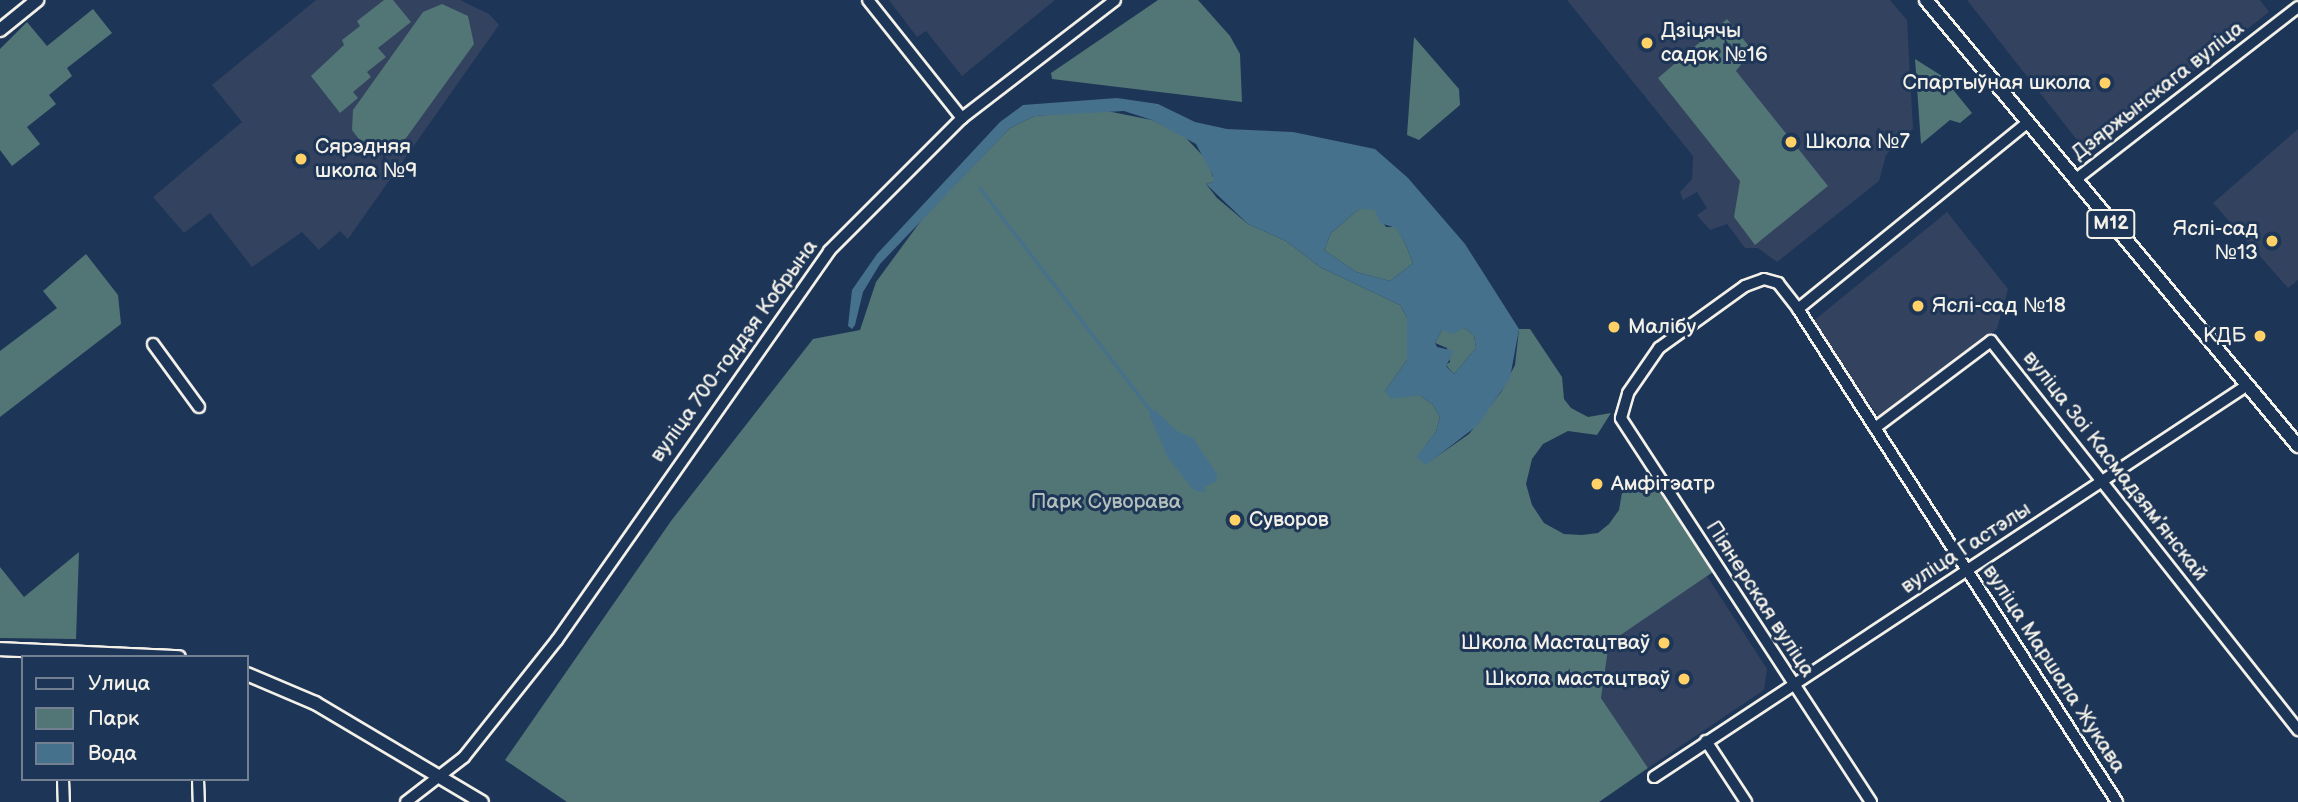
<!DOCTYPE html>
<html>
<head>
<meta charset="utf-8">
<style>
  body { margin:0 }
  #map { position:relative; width:2298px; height:802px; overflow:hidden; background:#1d3557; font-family:"Balsamiq Sans",sans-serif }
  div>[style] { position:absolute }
  .built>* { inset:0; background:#33425f }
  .green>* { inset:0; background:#527576 }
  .water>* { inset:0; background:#46718c }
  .stream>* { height:2.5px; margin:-1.25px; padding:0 1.25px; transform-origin:1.25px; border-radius:1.25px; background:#46718c }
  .roads { filter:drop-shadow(2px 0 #f4f1e8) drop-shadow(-2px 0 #f4f1e8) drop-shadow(0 2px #f4f1e8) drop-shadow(0 -2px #f4f1e8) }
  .minor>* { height:10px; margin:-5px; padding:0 5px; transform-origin:5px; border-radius:5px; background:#1d3557 }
  .major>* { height:12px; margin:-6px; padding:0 6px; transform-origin:6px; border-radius:6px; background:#1d3557 }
  .dots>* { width:19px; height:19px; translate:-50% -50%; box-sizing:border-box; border:4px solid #1d3557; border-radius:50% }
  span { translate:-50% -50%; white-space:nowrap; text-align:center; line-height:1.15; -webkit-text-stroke:6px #1d3557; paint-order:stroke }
  .shield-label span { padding:2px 5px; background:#1d3557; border:2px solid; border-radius:5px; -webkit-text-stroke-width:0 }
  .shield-label { font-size:19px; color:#f4f1e8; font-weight:700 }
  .poi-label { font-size:21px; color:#f4f1e8 }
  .left { translate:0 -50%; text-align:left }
  .right { translate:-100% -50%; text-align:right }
  .street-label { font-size:21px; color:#f4f1e8 }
  .park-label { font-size:21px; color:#b3bfba }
  .legend { position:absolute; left:21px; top:655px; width:228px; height:126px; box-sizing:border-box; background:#1d3557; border:2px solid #738091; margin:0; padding:9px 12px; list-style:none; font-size:21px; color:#f4f1e8 }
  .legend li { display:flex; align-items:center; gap:14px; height:35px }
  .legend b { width:35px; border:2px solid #738091 }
</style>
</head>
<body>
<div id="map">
  <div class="built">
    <i style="clip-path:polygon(316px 0,460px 0,489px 14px,499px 25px,348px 239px,340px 231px,319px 250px,302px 232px,252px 267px,210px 213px,184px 233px,153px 197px,242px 122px,212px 85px)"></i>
    <i style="clip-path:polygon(889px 0,1055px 0,962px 76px,926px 31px,917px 37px)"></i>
    <i style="clip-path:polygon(1567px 0,1890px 0,1907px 20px,1913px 129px,1886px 155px,1879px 181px,1777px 262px,1758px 248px,1745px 248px,1727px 224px,1710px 230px,1697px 215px,1707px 208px,1697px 192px,1683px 200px,1680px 192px,1692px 179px,1693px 156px)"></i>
    <i style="clip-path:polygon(1967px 0,2260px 0,2269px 12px,2088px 154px)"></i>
    <i style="clip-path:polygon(2298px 129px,2298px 280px,2288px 288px,2213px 203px)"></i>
    <i style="clip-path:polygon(1947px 212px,2008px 289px,1997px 329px,1879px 417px,1812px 322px)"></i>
    <i style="clip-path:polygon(1707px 576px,1767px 669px,1764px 690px,1648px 768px,1601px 698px,1609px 643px)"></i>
  </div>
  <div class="green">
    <i style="clip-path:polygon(384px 0,393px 0,411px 22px,378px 48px,386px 57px,367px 72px,371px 77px,353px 92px,358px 98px,340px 113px,311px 76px,344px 45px,342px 40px,360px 26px,357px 21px)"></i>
    <i style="clip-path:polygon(1158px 0,1198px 0,1230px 36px,1240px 54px,1242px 102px,1052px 79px,1051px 73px)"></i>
    <i style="clip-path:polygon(442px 4px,468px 16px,474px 44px,401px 145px,383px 152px,364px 146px,352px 130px,353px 110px,423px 12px)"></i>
    <i style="clip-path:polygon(93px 9px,112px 33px,67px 68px,72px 76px,49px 95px,56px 104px,27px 127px,40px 144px,12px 166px,0 150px,0 49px,27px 22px,47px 46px)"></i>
    <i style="clip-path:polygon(1727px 19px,1752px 50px,1736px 71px,1828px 186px,1755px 245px,1734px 217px,1740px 181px,1658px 78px)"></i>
    <i style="clip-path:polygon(1414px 37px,1459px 89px,1460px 105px,1419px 140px,1407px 135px)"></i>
    <i style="clip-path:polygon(1915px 59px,1942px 76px,1972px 113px,1960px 123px,1950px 120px,1921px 144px)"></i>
    <i style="clip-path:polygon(1102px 110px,1152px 120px,1184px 136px,1206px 159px,1213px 177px,1213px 182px,1206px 184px,1217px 198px,1248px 224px,1286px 241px,1320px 267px,1400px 305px,1407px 318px,1407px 360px,1385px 391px,1396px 396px,1420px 395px,1433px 405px,1440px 417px,1436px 432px,1425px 446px,1426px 464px,1469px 434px,1501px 392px,1515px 365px,1519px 329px,1530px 329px,1562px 377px,1564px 399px,1571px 408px,1588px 417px,1611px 413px,1597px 435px,1568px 431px,1543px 444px,1532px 459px,1526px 484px,1532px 505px,1544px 523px,1564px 534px,1582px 535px,1598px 533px,1609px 524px,1619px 510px,1624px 481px,1654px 483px,1713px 572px,1609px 643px,1601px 698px,1648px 768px,1599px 802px,567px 802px,505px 760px,671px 521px,813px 339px,860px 330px,876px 282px,923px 218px,1010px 128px,1035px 116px)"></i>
    <i style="clip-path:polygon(1359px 209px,1375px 209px,1386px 227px,1396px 227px,1405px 243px,1413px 263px,1390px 281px,1356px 272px,1324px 250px,1331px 233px)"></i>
    <i style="clip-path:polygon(86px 254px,118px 295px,121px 324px,0 417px,0 351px,57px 308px,43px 291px)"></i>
    <i style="clip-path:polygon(1464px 328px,1474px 335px,1476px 348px,1454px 374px,1446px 365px,1450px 362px,1447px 348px,1435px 343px,1442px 330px)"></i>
    <i style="clip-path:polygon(79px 552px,76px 639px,0 638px,0 567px,24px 597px)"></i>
  </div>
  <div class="water">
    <i style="clip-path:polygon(evenodd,1117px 98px,1158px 104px,1195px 122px,1227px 129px,1293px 132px,1375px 149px,1408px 178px,1465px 244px,1519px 329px,1510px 378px,1478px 425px,1426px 465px,1416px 457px,1436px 432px,1440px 417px,1433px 405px,1420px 395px,1391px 399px,1385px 391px,1407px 360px,1407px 318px,1400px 305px,1320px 267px,1286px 241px,1248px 224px,1206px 184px,1213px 182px,1213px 176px,1196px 144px,1152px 120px,1124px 111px,1035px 116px,1010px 128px,880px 264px,863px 292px,855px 325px,852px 329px,848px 326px,852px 290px,877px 254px,1000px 122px,1023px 105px,1117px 98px,1359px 209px,1375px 210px,1380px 223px,1396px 228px,1405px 243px,1413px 263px,1390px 281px,1356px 272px,1324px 250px,1331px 233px,1359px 209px,1117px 98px,1464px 328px,1474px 335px,1476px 348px,1454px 374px,1446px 366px,1454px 351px,1437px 347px,1435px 343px,1442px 330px,1453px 334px,1464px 328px)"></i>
    <i style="clip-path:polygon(1155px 410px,1177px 431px,1193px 438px,1217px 474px,1217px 481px,1204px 487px,1206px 491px,1198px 492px,1192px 488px,1168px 458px,1149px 414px)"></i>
  </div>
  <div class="stream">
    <i style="left:980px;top:188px;width:282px;rotate:52.5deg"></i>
  </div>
  <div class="roads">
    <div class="minor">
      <i style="left:868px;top:0;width:151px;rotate:51.5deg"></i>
      <i style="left:2075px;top:180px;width:282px;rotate:-37.8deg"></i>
      <i style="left:1798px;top:309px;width:295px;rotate:-39.1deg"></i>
      <i style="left:153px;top:344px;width:78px;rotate:53.9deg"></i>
      <i style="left:1875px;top:428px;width:145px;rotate:-36.9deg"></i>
      <i style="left:1991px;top:341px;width:496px;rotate:51.7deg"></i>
      <i style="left:1706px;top:741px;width:73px;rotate:56.7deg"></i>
      <i style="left:1654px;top:777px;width:709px;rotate:-33.44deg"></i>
      <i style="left:63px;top:779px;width:23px;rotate:88deg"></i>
      <i style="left:198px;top:779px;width:23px;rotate:88deg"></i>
      <i style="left:406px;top:802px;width:73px;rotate:-37.8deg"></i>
      <i style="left:464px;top:757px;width:149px;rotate:-51.5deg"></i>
      <i style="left:557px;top:640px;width:475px;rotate:-55deg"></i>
      <i style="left:829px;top:251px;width:188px;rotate:-45deg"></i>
      <i style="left:962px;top:118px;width:193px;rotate:-37.6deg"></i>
      <i style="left:1871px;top:802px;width:458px;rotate:-123.1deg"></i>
      <i style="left:1621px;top:418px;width:26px;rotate:-74deg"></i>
      <i style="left:1628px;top:393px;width:55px;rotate:-55.4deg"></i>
      <i style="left:1659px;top:348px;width:106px;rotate:-35.8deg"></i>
      <i style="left:1745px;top:286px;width:20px;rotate:-20deg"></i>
      <i style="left:1764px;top:279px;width:15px;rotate:16deg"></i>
      <i style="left:1778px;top:283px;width:33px;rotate:52deg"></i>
      <i style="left:1798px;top:309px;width:587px;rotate:57.09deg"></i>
    </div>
    <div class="major">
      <i style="left:1926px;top:0;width:581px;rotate:50.17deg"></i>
      <i style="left:0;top:30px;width:48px;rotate:-39deg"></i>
      <i style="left:0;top:649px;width:179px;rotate:2.6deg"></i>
      <i style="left:247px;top:674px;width:74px;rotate:23.1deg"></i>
      <i style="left:315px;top:703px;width:194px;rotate:30.7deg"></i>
    </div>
  </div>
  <div class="dots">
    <i style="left:1647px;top:43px;background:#ffd166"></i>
    <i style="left:2105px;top:83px;background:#ffd166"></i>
    <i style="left:1791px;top:142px;background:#ffd166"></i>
    <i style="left:301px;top:159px;background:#ffd166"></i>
    <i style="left:2272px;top:241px;background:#ffd166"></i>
    <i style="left:1918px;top:306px;background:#ffd166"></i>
    <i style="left:1614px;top:327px;background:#ffd166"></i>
    <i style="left:2260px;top:336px;background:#ffd166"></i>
    <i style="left:1597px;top:484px;background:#ffd166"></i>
    <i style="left:1235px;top:520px;background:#ffd166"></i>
    <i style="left:1664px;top:643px;background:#ffd166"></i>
    <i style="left:1684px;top:679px;background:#ffd166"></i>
  </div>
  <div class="shield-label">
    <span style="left:2111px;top:224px">М12</span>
  </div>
  <div class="poi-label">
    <span class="left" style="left:1661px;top:43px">Дзіцячы<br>садок №16</span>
    <span class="right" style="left:2091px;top:83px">Спартыўная школа</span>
    <span class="left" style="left:1805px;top:142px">Школа №7</span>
    <span class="left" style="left:315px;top:159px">Сярэдняя<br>школа №9</span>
    <span class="right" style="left:2258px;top:241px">Яслі-сад<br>№13</span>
    <span class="left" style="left:1932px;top:306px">Яслі-сад №18</span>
    <span class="left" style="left:1628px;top:327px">Малібу</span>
    <span class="right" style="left:2246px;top:336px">КДБ</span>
    <span class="left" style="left:1611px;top:484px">Амфітэатр</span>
    <span class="left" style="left:1249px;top:520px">Суворов</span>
    <span class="right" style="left:1650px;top:643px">Школа Мастацтваў</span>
    <span class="right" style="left:1670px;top:679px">Школа мастацтваў</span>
  </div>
  <div class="street-label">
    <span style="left:2158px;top:91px;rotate:-38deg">Дзяржынскага вуліца</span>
    <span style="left:734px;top:351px;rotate:-54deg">вуліца 700-годдзя Кобрына</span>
    <span style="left:2115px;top:466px;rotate:52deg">вуліца Зоі Касмадзямʼянскай</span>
    <span style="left:1966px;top:548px;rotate:-33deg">вуліца Гастэлы</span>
    <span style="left:1760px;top:599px;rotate:57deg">Піянерская вуліца</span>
    <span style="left:2054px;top:669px;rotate:57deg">вуліца Маршала Жукава</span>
  </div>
  <div class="park-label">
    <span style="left:1106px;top:502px">Парк Суворава</span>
  </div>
  <ul class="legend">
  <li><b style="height:9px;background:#1d3557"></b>Улица</li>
  <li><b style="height:19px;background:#527576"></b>Парк</li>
  <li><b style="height:19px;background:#46718c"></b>Вода</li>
  </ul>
</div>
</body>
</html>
